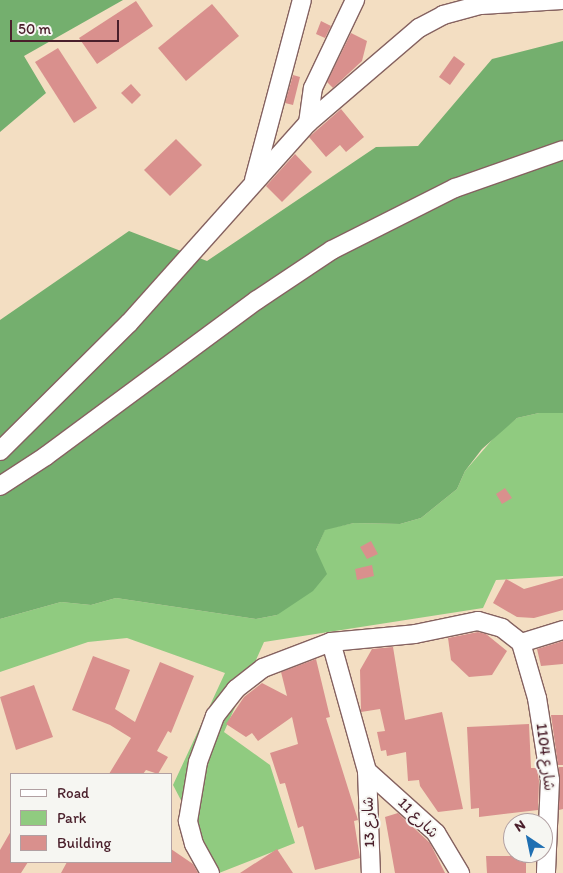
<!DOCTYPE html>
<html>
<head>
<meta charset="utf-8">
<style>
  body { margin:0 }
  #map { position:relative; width:563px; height:873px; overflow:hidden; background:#f3dec2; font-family:Itim,"Playpen Sans Arabic",sans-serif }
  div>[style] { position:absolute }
  .green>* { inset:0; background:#90cb80 }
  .forest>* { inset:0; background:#74af6e }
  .building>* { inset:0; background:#d9908d }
  .roads { filter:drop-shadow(1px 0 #856260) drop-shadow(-1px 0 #856260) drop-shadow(0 1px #856260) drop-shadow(0 -1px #856260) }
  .minor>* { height:18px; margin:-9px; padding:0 9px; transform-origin:9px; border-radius:9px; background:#fff }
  span { translate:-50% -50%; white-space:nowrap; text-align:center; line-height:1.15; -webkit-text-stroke:4px #f6f6f2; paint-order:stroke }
  .street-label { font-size:15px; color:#4a1f2b }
  .legend { position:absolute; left:10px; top:773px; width:162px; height:90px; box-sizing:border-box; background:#f6f6f2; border:1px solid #b1a0a2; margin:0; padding:6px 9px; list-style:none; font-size:15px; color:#4a1f2b }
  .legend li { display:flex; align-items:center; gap:10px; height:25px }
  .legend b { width:25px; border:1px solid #b1a0a2 }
  .north { position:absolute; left:503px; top:813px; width:50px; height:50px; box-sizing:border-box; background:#f6f6f2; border:1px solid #b1a0a2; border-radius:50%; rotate:326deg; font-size:14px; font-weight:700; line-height:20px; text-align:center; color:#4a1f2b }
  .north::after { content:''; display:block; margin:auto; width:18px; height:22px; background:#1f6fb2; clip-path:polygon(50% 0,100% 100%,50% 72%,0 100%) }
  .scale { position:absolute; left:10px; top:20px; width:109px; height:22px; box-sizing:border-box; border:2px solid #4a1f2b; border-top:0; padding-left:6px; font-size:15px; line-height:18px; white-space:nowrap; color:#4a1f2b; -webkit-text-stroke:4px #f6f6f2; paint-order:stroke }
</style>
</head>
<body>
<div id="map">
  <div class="green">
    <i style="clip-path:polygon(539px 413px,563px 413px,563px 576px,496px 580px,483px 608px,264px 642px,224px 732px,270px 765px,295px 843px,219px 873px,173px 785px,225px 673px,127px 638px,88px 642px,0 672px,0 619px,61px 602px,91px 605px,116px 598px,256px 619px,277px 615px,316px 550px,325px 529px,354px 523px,400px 524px,421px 518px,457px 489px,465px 471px,499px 432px,517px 418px)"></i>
  </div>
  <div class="forest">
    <i style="clip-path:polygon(0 0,123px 0,24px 56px,46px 93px,0 132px)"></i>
    <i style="clip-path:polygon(563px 41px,563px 413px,539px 413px,517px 418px,482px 449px,465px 471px,457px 489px,421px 518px,400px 524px,354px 523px,325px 530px,316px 550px,327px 574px,313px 591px,277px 615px,256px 619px,116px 598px,91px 605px,61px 602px,0 619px,0 320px,129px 231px,207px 261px,376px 147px,418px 146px,492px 59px)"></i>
  </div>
  <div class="building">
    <i style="clip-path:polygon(136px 1px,153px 26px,97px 64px,79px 38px)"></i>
    <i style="clip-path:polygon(212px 4px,239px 36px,186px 81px,158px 48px)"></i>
    <i style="clip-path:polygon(321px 21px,331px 26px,325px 38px,316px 34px)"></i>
    <i style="clip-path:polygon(351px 33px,367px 41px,362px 61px,333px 88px,327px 82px)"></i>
    <i style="clip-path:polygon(58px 48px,97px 108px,74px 123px,35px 62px)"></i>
    <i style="clip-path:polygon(454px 56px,465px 64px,450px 85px,439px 77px)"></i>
    <i style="clip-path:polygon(293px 75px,300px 77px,293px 105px,285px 103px)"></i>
    <i style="clip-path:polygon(131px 84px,141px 95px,132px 104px,121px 93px)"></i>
    <i style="clip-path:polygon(341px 109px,364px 137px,346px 152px,340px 145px,326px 157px,309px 137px)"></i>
    <i style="clip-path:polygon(176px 139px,202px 165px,170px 196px,144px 170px)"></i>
    <i style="clip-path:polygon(295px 154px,312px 172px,282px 202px,266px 186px)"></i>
    <i style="clip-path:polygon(505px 488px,512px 498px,502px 504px,496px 494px)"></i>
    <i style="clip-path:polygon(371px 541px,378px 554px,367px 559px,360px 547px)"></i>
    <i style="clip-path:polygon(372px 565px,374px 576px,357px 580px,355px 569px)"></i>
    <i style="clip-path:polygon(563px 578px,563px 610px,534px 618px,517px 617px,493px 603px,506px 579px,524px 589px)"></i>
    <i style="clip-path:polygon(478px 632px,486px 634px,507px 651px,492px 675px,469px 677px,451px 660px,448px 638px)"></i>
    <i style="clip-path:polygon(563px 641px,563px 664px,541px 666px,537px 649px)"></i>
    <i style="clip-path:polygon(393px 647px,405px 720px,442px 712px,463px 809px,438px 812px,420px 786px,419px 780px,408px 781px,406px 752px,387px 756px,386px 750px,381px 751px,377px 732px,385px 731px,380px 709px,361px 712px,360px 670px,372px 649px)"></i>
    <i style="clip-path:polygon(93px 656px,130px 670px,115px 709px,135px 722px,160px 662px,194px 676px,171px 733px,168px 731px,157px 751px,168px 757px,158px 774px,146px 770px,143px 774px,109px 774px,131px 738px,110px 725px,72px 710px)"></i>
    <i style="clip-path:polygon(316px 659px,330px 717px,326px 718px,358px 820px,354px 821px,360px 858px,315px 870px,303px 826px,298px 828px,285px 783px,280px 784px,270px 753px,298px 744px,292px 717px,258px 741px,252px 733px,246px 737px,226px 724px,244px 697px,262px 683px,287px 696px,281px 672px)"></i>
    <i style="clip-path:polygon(34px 685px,53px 737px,16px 750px,0 697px)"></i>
    <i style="clip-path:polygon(551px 715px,563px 715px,563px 765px,558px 765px)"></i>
    <i style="clip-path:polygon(529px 724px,531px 768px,537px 768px,539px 781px,538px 810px,479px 817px,479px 808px,471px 809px,467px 727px)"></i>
    <i style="clip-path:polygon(559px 767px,563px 767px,563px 809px,559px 810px)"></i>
    <i style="clip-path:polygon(398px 813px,430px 843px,445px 873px,395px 873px,385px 817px)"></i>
    <i style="clip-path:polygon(11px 831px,11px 862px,28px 862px,21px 873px,0 873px,0 850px)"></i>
    <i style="clip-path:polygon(171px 849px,193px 864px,198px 873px,61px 873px,67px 862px,171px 862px)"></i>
    <i style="clip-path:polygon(277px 849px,293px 873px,240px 873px)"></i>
    <i style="clip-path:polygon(486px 856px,526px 856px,526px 873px,487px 873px)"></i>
  </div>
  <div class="roads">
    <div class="minor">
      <i style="left:308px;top:123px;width:35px;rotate:-82deg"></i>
      <i style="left:313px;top:88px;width:98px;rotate:-64.5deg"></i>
      <i style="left:254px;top:180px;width:186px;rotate:-75.1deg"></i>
      <i style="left:0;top:451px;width:182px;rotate:-44.8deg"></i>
      <i style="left:129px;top:323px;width:268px;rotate:-48.2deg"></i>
      <i style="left:308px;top:123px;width:146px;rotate:-40.6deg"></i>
      <i style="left:419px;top:28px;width:27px;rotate:-28deg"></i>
      <i style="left:443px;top:15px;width:39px;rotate:-15deg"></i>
      <i style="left:481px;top:5px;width:81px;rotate:-3.5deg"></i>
      <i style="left:0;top:486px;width:55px;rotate:-33.1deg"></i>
      <i style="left:46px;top:456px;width:262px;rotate:-36.5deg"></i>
      <i style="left:257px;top:300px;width:90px;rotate:-33.7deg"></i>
      <i style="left:332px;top:250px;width:138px;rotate:-26.8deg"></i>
      <i style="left:455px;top:188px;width:114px;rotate:-19.4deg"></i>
      <i style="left:331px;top:642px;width:134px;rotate:74.4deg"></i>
      <i style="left:367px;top:771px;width:102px;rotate:87.8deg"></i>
      <i style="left:521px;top:643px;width:57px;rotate:73.8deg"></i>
      <i style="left:537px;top:698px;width:83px;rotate:81deg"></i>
      <i style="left:550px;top:780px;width:93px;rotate:92.5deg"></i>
      <i style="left:521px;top:643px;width:44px;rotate:-17.2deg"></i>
      <i style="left:367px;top:771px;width:93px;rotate:41.9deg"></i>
      <i style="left:436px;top:833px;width:47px;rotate:59deg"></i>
      <i style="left:210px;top:873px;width:33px;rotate:-119deg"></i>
      <i style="left:194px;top:844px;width:24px;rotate:-105deg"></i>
      <i style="left:188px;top:821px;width:60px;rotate:-80.4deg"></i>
      <i style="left:198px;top:762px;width:49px;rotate:-69.7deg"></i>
      <i style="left:215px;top:716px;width:34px;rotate:-52deg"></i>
      <i style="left:236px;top:689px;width:34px;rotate:-38deg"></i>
      <i style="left:263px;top:668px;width:73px;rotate:-20.9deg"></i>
      <i style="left:331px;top:642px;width:84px;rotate:-5.4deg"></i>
      <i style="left:415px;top:634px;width:64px;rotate:-11.7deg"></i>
      <i style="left:478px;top:621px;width:25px;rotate:16deg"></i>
      <i style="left:502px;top:628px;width:24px;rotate:38deg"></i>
    </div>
  </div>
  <div class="street-label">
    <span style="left:545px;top:757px;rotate:83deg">شارع 1104</span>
    <span style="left:418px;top:818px;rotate:45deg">شارع 11</span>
    <span style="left:369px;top:822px;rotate:-92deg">شارع 13</span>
  </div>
  <ul class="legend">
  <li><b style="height:6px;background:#fff"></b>Road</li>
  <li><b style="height:14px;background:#90cb80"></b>Park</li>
  <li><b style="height:14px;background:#d9908d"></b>Building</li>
  </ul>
  <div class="north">N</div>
  <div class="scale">50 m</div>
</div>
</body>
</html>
